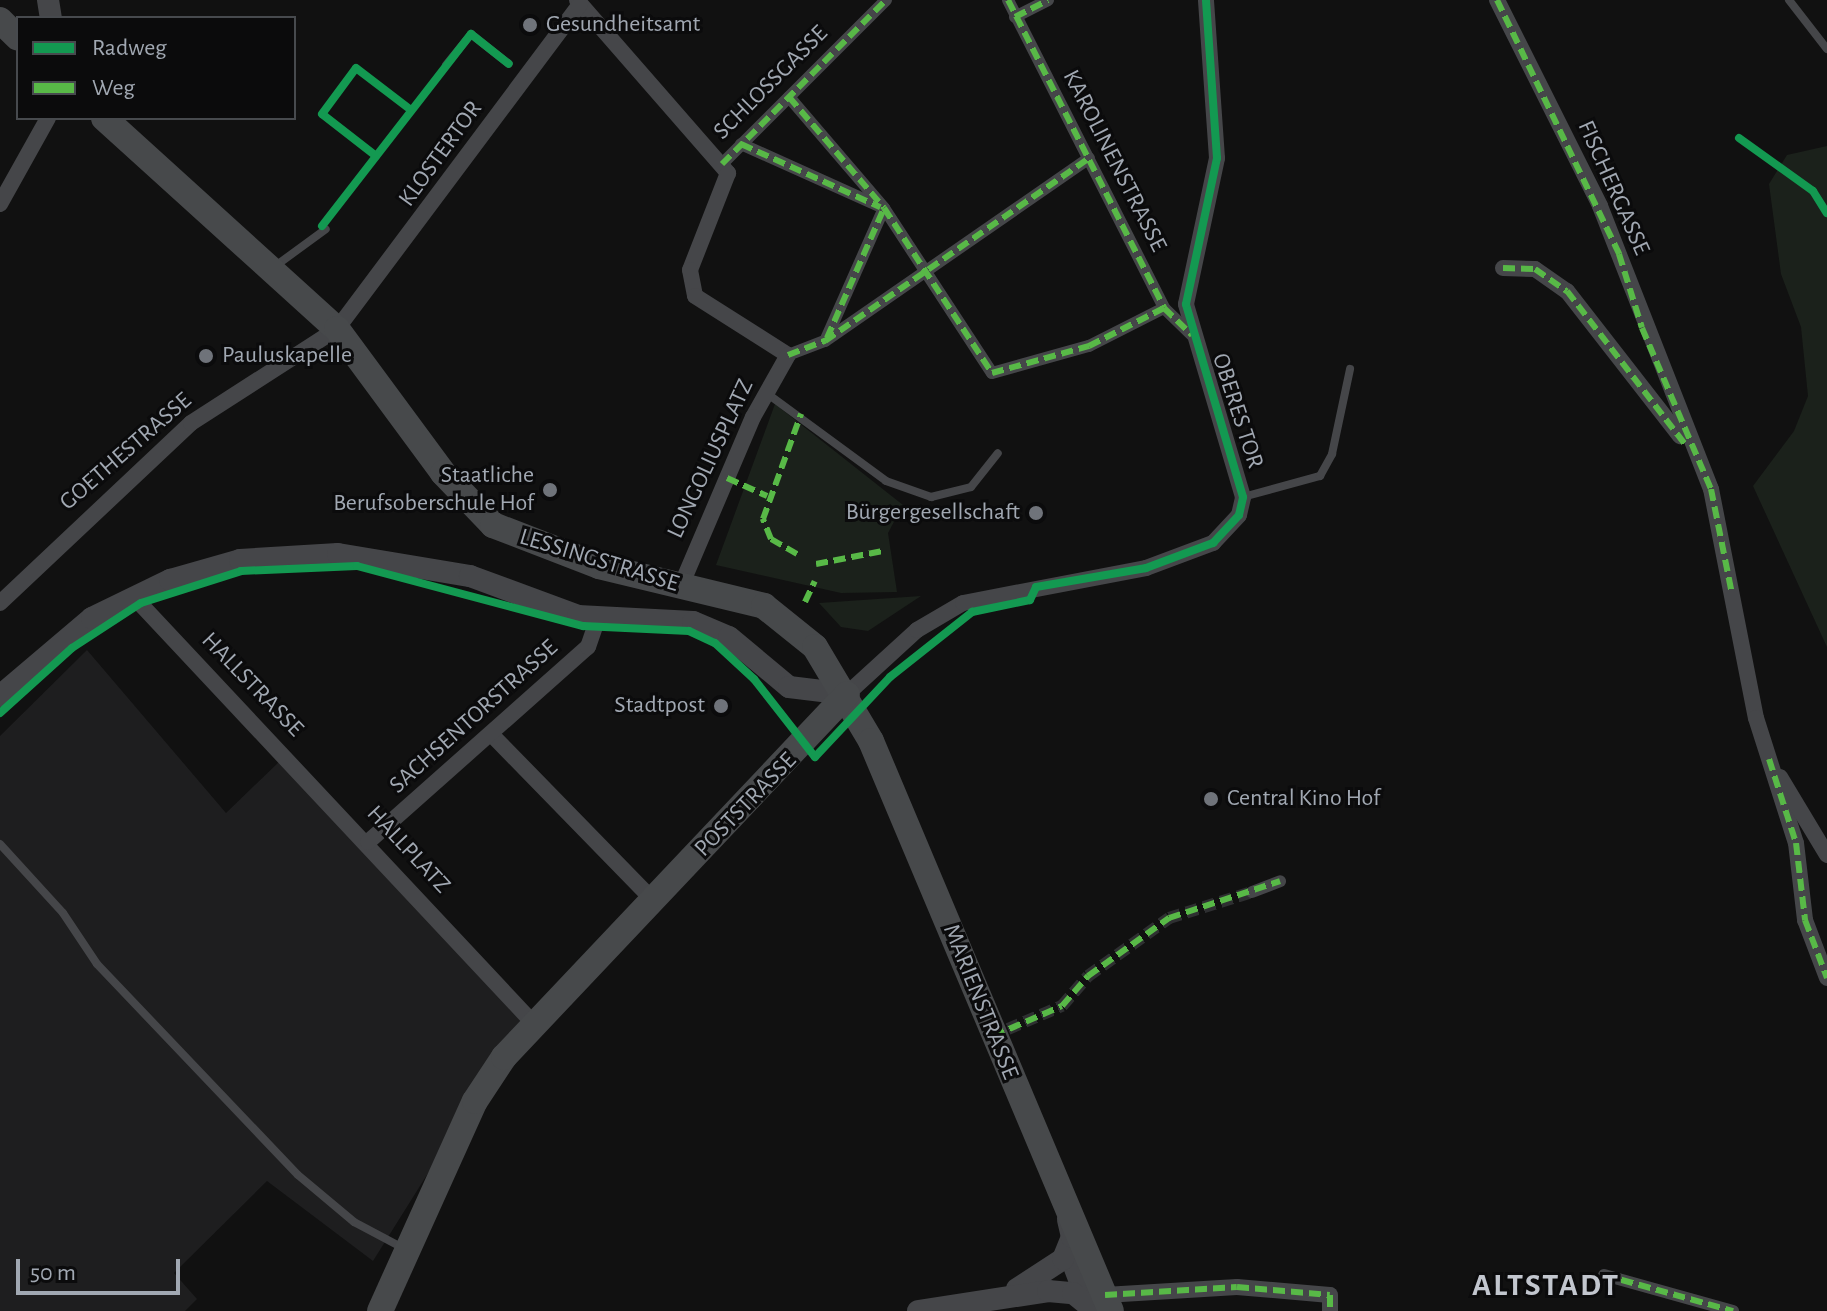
<!DOCTYPE html>
<html>
<head>
<meta charset="utf-8">
<style>
  body { margin:0 }
  #map { position:relative; width:1827px; height:1311px; overflow:hidden; background:#111; font-family:"Alegreya Sans",sans-serif }
  div>[style] { position:absolute }
  .built>* { inset:0; background:#1e1e1f }
  .green>* { inset:0; background:#1b211b }
  .pedestrian-tunnel>* { height:12px; margin-top:-6px; transform-origin:0; background:repeating-linear-gradient(90deg,#2e2f31 0 12px,transparent 0 18px) }
  .service>* { height:8px; margin:-4px; padding:0 4px; transform-origin:4px; border-radius:4px; background:#454649 }
  .pedestrian>* { height:12px; margin:-6px; padding:0 6px; transform-origin:6px; border-radius:6px; background:#454649 }
  .minor>* { height:16px; margin:-8px; padding:0 8px; transform-origin:8px; border-radius:8px; background:#454649 }
  .tertiary>* { height:22px; margin:-11px; padding:0 11px; transform-origin:11px; border-radius:11px; background:#454649 }
  .primary>* { height:26px; margin:-13px; padding:0 13px; transform-origin:13px; border-radius:13px; background:#47494b }
  .quiet>* { height:6px; margin-top:-3px; transform-origin:0; background:repeating-linear-gradient(90deg,#58b947 0 12px,transparent 0 18px) }
  .cycleway>* { height:8px; margin:-4px; padding:0 4px; transform-origin:4px; border-radius:4px; background:#139951 }
  .dots>* { width:22px; height:22px; translate:-50% -50%; box-sizing:border-box; border:4px solid #0b0b0c; border-radius:50% }
  span { translate:-50% -50%; white-space:nowrap; text-align:center; line-height:1.15; -webkit-text-stroke:6px #0b0b0c; paint-order:stroke }
  .poi-label { font-size:24px; color:#a1a8b2 }
  .left { translate:0 -50%; text-align:left }
  .right { translate:-100% -50%; text-align:right }
  .street-label { font-size:24px; color:#a1a8b2 }
  .district-label { font-size:32px; color:#c2c6ce; font-weight:700; letter-spacing:2px }
  .legend { position:absolute; left:16px; top:16px; width:280px; height:104px; box-sizing:border-box; background:#0b0b0c; border:2px solid #474a4e; margin:0; padding:10px 14px; list-style:none; font-size:24px; color:#a1a8b2 }
  .legend li { display:flex; align-items:center; gap:16px; height:40px }
  .legend b { width:40px; border:2px solid #474a4e }
  .scale { position:absolute; left:16px; top:1259px; width:164px; height:36px; box-sizing:border-box; border:4px solid #a1a8b2; border-top:0; padding-left:10px; font-size:24px; line-height:28px; white-space:nowrap; color:#a1a8b2; -webkit-text-stroke:6px #0b0b0c; paint-order:stroke }
</style>
</head>
<body>
<div id="map">
  <div class="built">
    <i style="clip-path:polygon(87px 650px,226px 813px,281px 760px,524px 1020px,373px 1261px,267px 1181px,174px 1273px,197px 1299px,185px 1311px,0 1311px,0 736px)"></i>
  </div>
  <div class="green">
    <i style="clip-path:polygon(1827px 146px,1827px 647px,1753px 486px,1794px 431px,1808px 396px,1801px 327px,1781px 274px,1769px 184px,1787px 155px)"></i>
    <i style="clip-path:polygon(775px 404px,903px 505px,888px 533px,897px 592px,841px 593px,716px 565px)"></i>
    <i style="clip-path:polygon(921px 596px,868px 631px,841px 627px,819px 603px)"></i>
  </div>
  <div class="pedestrian-tunnel">
    <i style="left:1008px;top:1029px;width:59px;rotate:-23.1deg"></i>
    <i style="left:1062px;top:1006px;width:40px;rotate:-49deg"></i>
    <i style="left:1088px;top:976px;width:100px;rotate:-35.6deg"></i>
    <i style="left:1169px;top:918px;width:87px;rotate:-17.4deg"></i>
  </div>
  <div class="service">
    <i style="left:1789px;top:0;width:62px;rotate:52.2deg"></i>
    <i style="left:446px;top:65px;width:40px;rotate:-51deg"></i>
    <i style="left:471px;top:34px;width:48px;rotate:38.3deg"></i>
    <i style="left:274px;top:267px;width:64px;rotate:-36.2deg"></i>
    <i style="left:765px;top:392px;width:150px;rotate:36.3deg"></i>
    <i style="left:886px;top:481px;width:48px;rotate:19.6deg"></i>
    <i style="left:931px;top:497px;width:41px;rotate:-14deg"></i>
    <i style="left:971px;top:487px;width:43px;rotate:-51.5deg"></i>
    <i style="left:1243px;top:497px;width:80px;rotate:-15.3deg"></i>
    <i style="left:1320px;top:476px;width:25px;rotate:-61deg"></i>
    <i style="left:1332px;top:454px;width:87px;rotate:-78deg"></i>
    <i style="left:0;top:844px;width:93px;rotate:47.6deg"></i>
    <i style="left:63px;top:913px;width:61px;rotate:56.3deg"></i>
    <i style="left:97px;top:964px;width:291px;rotate:46.4deg"></i>
    <i style="left:298px;top:1175px;width:73px;rotate:40deg"></i>
    <i style="left:354px;top:1222px;width:55px;rotate:28deg"></i>
  </div>
  <div class="pedestrian">
    <i style="left:1008px;top:0;width:345px;rotate:63.1deg"></i>
    <i style="left:1164px;top:308px;width:39px;rotate:44deg"></i>
    <i style="left:1015px;top:17px;width:37px;rotate:-27deg"></i>
    <i style="left:789px;top:97px;width:146px;rotate:49.4deg"></i>
    <i style="left:884px;top:208px;width:197px;rotate:56.8deg"></i>
    <i style="left:992px;top:373px;width:101px;rotate:-15.6deg"></i>
    <i style="left:1089px;top:346px;width:84px;rotate:-26.9deg"></i>
    <i style="left:741px;top:144px;width:154px;rotate:24.2deg"></i>
    <i style="left:722px;top:164px;width:232px;rotate:-45deg"></i>
    <i style="left:826px;top:339px;width:143px;rotate:-66.1deg"></i>
    <i style="left:788px;top:355px;width:40px;rotate:-21deg"></i>
    <i style="left:825px;top:341px;width:321px;rotate:-34.7deg"></i>
    <i style="left:1252px;top:892px;width:30px;rotate:-21deg"></i>
    <i style="left:1604px;top:1275px;width:134px;rotate:15.6deg"></i>
  </div>
  <div class="minor">
    <i style="left:577px;top:0;width:230px;rotate:48.9deg"></i>
    <i style="left:728px;top:173px;width:104px;rotate:111.4deg"></i>
    <i style="left:690px;top:270px;width:26px;rotate:79deg"></i>
    <i style="left:695px;top:296px;width:110px;rotate:32.4deg"></i>
    <i style="left:788px;top:355px;width:71px;rotate:119.4deg"></i>
    <i style="left:753px;top:417px;width:184px;rotate:113.1deg"></i>
    <i style="left:1497px;top:0;width:230px;rotate:63.4deg"></i>
    <i style="left:1600px;top:206px;width:304px;rotate:68.6deg"></i>
    <i style="left:1711px;top:489px;width:233px;rotate:78.9deg"></i>
    <i style="left:1756px;top:718px;width:131px;rotate:72.3deg"></i>
    <i style="left:1796px;top:843px;width:78px;rotate:83.3deg"></i>
    <i style="left:1805px;top:920px;width:62px;rotate:69.2deg"></i>
    <i style="left:0;top:204px;width:98px;rotate:-60.8deg"></i>
    <i style="left:1503px;top:268px;width:32px;rotate:2deg"></i>
    <i style="left:1535px;top:269px;width:39px;rotate:35deg"></i>
    <i style="left:1567px;top:291px;width:184px;rotate:52.1deg"></i>
    <i style="left:133px;top:596px;width:588px;rotate:46.86deg"></i>
    <i style="left:0;top:603px;width:262px;rotate:-43.3deg"></i>
    <i style="left:191px;top:423px;width:174px;rotate:-32.8deg"></i>
    <i style="left:337px;top:329px;width:406px;rotate:-53.2deg"></i>
    <i style="left:847px;top:694px;width:95px;rotate:-42.4deg"></i>
    <i style="left:917px;top:630px;width:53px;rotate:-30.4deg"></i>
    <i style="left:963px;top:603px;width:186px;rotate:-10.8deg"></i>
    <i style="left:1146px;top:568px;width:72px;rotate:-20.5deg"></i>
    <i style="left:1213px;top:543px;width:38px;rotate:-47deg"></i>
    <i style="left:1239px;top:515px;width:18px;rotate:-77deg"></i>
    <i style="left:1243px;top:497px;width:201px;rotate:-106.5deg"></i>
    <i style="left:1186px;top:304px;width:149px;rotate:-78deg"></i>
    <i style="left:1217px;top:158px;width:158px;rotate:-94deg"></i>
    <i style="left:492px;top:735px;width:231px;rotate:45.7deg"></i>
    <i style="left:1780px;top:777px;width:91px;rotate:58.9deg"></i>
    <i style="left:368px;top:842px;width:294px;rotate:-41.6deg"></i>
    <i style="left:588px;top:647px;width:31px;rotate:-71deg"></i>
    <i style="left:1105px;top:1295px;width:132px;rotate:-3.5deg"></i>
    <i style="left:1237px;top:1287px;width:93px;rotate:4.9deg"></i>
    <i style="left:1330px;top:1295px;width:16px;rotate:90deg"></i>
  </div>
  <div class="tertiary">
    <i style="left:48px;top:0;width:18px;rotate:81deg"></i>
    <i style="left:0;top:696px;width:121px;rotate:-40.3deg"></i>
    <i style="left:92px;top:618px;width:87px;rotate:-26deg"></i>
    <i style="left:170px;top:580px;width:73px;rotate:-15.9deg"></i>
    <i style="left:240px;top:560px;width:98px;rotate:-3.5deg"></i>
    <i style="left:338px;top:554px;width:134px;rotate:9.5deg"></i>
    <i style="left:470px;top:576px;width:115px;rotate:20.3deg"></i>
    <i style="left:578px;top:616px;width:115px;rotate:3deg"></i>
    <i style="left:693px;top:622px;width:39px;rotate:23deg"></i>
    <i style="left:729px;top:637px;width:78px;rotate:39.8deg"></i>
    <i style="left:789px;top:687px;width:58px;rotate:6.9deg"></i>
    <i style="left:1068px;top:1250px;width:57px;rotate:69.3deg"></i>
    <i style="left:1017px;top:1289px;width:55px;rotate:-33.1deg"></i>
    <i style="left:1063px;top:1259px;width:24px;rotate:-68deg"></i>
    <i style="left:1072px;top:1237px;width:18px;rotate:-103deg"></i>
    <i style="left:918px;top:1311px;width:132px;rotate:-8.7deg"></i>
    <i style="left:1048px;top:1291px;width:25px;rotate:5deg"></i>
    <i style="left:1073px;top:1293px;width:28px;rotate:39deg"></i>
  </div>
  <div class="primary">
    <i style="left:0;top:20px;width:25px;rotate:45deg"></i>
    <i style="left:104px;top:118px;width:314px;rotate:42.2deg"></i>
    <i style="left:337px;top:329px;width:179px;rotate:53.6deg"></i>
    <i style="left:443px;top:473px;width:72px;rotate:46.1deg"></i>
    <i style="left:493px;top:525px;width:114px;rotate:21.1deg"></i>
    <i style="left:599px;top:566px;width:170px;rotate:13.6deg"></i>
    <i style="left:764px;top:606px;width:65px;rotate:38.8deg"></i>
    <i style="left:815px;top:647px;width:109px;rotate:59.2deg"></i>
    <i style="left:871px;top:741px;width:618px;rotate:67.17deg"></i>
    <i style="left:380px;top:1311px;width:230px;rotate:-65.7deg"></i>
    <i style="left:475px;top:1101px;width:53px;rotate:-56.6deg"></i>
    <i style="left:504px;top:1057px;width:499px;rotate:-46.6deg"></i>
  </div>
  <div class="quiet">
    <i style="left:1008px;top:0;width:345px;rotate:63.1deg"></i>
    <i style="left:1164px;top:308px;width:39px;rotate:44deg"></i>
    <i style="left:1497px;top:0;width:282px;rotate:64.3deg"></i>
    <i style="left:1619px;top:254px;width:77px;rotate:72.7deg"></i>
    <i style="left:1642px;top:328px;width:175px;rotate:66.8deg"></i>
    <i style="left:1711px;top:489px;width:107px;rotate:78.7deg"></i>
    <i style="left:1015px;top:17px;width:37px;rotate:-27deg"></i>
    <i style="left:789px;top:97px;width:146px;rotate:49.4deg"></i>
    <i style="left:884px;top:208px;width:197px;rotate:56.8deg"></i>
    <i style="left:992px;top:373px;width:101px;rotate:-15.6deg"></i>
    <i style="left:1089px;top:346px;width:84px;rotate:-26.9deg"></i>
    <i style="left:741px;top:144px;width:153px;rotate:24.4deg"></i>
    <i style="left:722px;top:164px;width:232px;rotate:-45deg"></i>
    <i style="left:1503px;top:268px;width:32px;rotate:2deg"></i>
    <i style="left:1535px;top:269px;width:39px;rotate:35deg"></i>
    <i style="left:1567px;top:291px;width:193px;rotate:52.4deg"></i>
    <i style="left:827px;top:338px;width:142px;rotate:-66.3deg"></i>
    <i style="left:788px;top:355px;width:40px;rotate:-21deg"></i>
    <i style="left:825px;top:341px;width:321px;rotate:-34.7deg"></i>
    <i style="left:727px;top:478px;width:44px;rotate:24.2deg"></i>
    <i style="left:797px;top:554px;width:30px;rotate:-150deg"></i>
    <i style="left:771px;top:539px;width:22px;rotate:-112deg"></i>
    <i style="left:763px;top:519px;width:112px;rotate:-70.1deg"></i>
    <i style="left:816px;top:564px;width:68px;rotate:-11deg"></i>
    <i style="left:805px;top:602px;width:23px;rotate:-65deg"></i>
    <i style="left:1769px;top:759px;width:88px;rotate:72.2deg"></i>
    <i style="left:1796px;top:843px;width:78px;rotate:83.3deg"></i>
    <i style="left:1805px;top:920px;width:62px;rotate:69.2deg"></i>
    <i style="left:993px;top:1036px;width:75px;rotate:-23.5deg"></i>
    <i style="left:1062px;top:1006px;width:40px;rotate:-49deg"></i>
    <i style="left:1088px;top:976px;width:100px;rotate:-35.6deg"></i>
    <i style="left:1169px;top:918px;width:117px;rotate:-18.4deg"></i>
    <i style="left:1604px;top:1275px;width:134px;rotate:15.6deg"></i>
    <i style="left:1105px;top:1295px;width:132px;rotate:-3.5deg"></i>
    <i style="left:1237px;top:1287px;width:93px;rotate:4.9deg"></i>
    <i style="left:1330px;top:1295px;width:16px;rotate:90deg"></i>
  </div>
  <div class="cycleway">
    <i style="left:1739px;top:138px;width:91px;rotate:35.6deg"></i>
    <i style="left:1813px;top:191px;width:26px;rotate:58deg"></i>
    <i style="left:376px;top:156px;width:68px;rotate:-142.1deg"></i>
    <i style="left:322px;top:114px;width:57px;rotate:-53.5deg"></i>
    <i style="left:356px;top:68px;width:69px;rotate:37.4deg"></i>
    <i style="left:322px;top:226px;width:243px;rotate:-52.2deg"></i>
    <i style="left:471px;top:34px;width:48px;rotate:38.3deg"></i>
    <i style="left:0;top:713px;width:97px;rotate:-42.1deg"></i>
    <i style="left:72px;top:648px;width:82px;rotate:-33.1deg"></i>
    <i style="left:141px;top:603px;width:105px;rotate:-17.7deg"></i>
    <i style="left:241px;top:571px;width:116px;rotate:-2.5deg"></i>
    <i style="left:357px;top:566px;width:234px;rotate:14.9deg"></i>
    <i style="left:583px;top:626px;width:106px;rotate:2.7deg"></i>
    <i style="left:689px;top:631px;width:29px;rotate:25deg"></i>
    <i style="left:715px;top:643px;width:53px;rotate:42.7deg"></i>
    <i style="left:754px;top:679px;width:99px;rotate:52deg"></i>
    <i style="left:815px;top:757px;width:110px;rotate:-46.8deg"></i>
    <i style="left:890px;top:677px;width:105px;rotate:-38.4deg"></i>
    <i style="left:972px;top:612px;width:59px;rotate:-11.7deg"></i>
    <i style="left:1030px;top:600px;width:14px;rotate:-65deg"></i>
    <i style="left:1036px;top:587px;width:112px;rotate:-9.8deg"></i>
    <i style="left:1146px;top:568px;width:72px;rotate:-20.5deg"></i>
    <i style="left:1213px;top:543px;width:38px;rotate:-47deg"></i>
    <i style="left:1239px;top:515px;width:18px;rotate:-77deg"></i>
    <i style="left:1243px;top:497px;width:201px;rotate:-106.5deg"></i>
    <i style="left:1186px;top:304px;width:149px;rotate:-78deg"></i>
    <i style="left:1217px;top:158px;width:158px;rotate:-94deg"></i>
  </div>
  <div class="dots">
    <i style="left:530px;top:25px;background:#6f737a"></i>
    <i style="left:206px;top:356px;background:#6f737a"></i>
    <i style="left:550px;top:490px;background:#6f737a"></i>
    <i style="left:1036px;top:513px;background:#6f737a"></i>
    <i style="left:721px;top:706px;background:#6f737a"></i>
    <i style="left:1211px;top:799px;background:#6f737a"></i>
  </div>
  <div class="poi-label">
    <span class="left" style="left:546px;top:25px">Gesundheitsamt</span>
    <span class="left" style="left:222px;top:356px">Pauluskapelle</span>
    <span class="right" style="left:534px;top:490px">Staatliche<br>Berufsoberschule Hof</span>
    <span class="right" style="left:1020px;top:513px">Bürgergesellschaft</span>
    <span class="right" style="left:705px;top:706px">Stadtpost</span>
    <span class="left" style="left:1227px;top:799px">Central Kino Hof</span>
  </div>
  <div class="street-label">
    <span style="left:771px;top:83px;rotate:-45deg">SCHLOSSGASSE</span>
    <span style="left:441px;top:154px;rotate:-54deg">KLOSTERTOR</span>
    <span style="left:1114px;top:161px;rotate:63deg">KAROLINENSTRASSE</span>
    <span style="left:1613px;top:188px;rotate:66deg">FISCHERGASSE</span>
    <span style="left:1237px;top:411px;rotate:72deg">OBERES TOR</span>
    <span style="left:126px;top:452px;rotate:-41deg">GOETHESTRASSE</span>
    <span style="left:711px;top:459px;rotate:-65deg">LONGOLIUSPLATZ</span>
    <span style="left:599px;top:561px;rotate:17deg">LESSINGSTRASSE</span>
    <span style="left:252px;top:685px;rotate:46deg">HALLSTRASSE</span>
    <span style="left:474px;top:717px;rotate:-42deg">SACHSENTORSTRASSE</span>
    <span style="left:746px;top:805px;rotate:-46deg">POSTSTRASSE</span>
    <span style="left:408px;top:850px;rotate:47deg">HALLPLATZ</span>
    <span style="left:980px;top:1002px;rotate:68deg">MARIENSTRASSE</span>
  </div>
  <div class="district-label">
    <span style="left:1546px;top:1285px">ALTSTADT</span>
  </div>
  <ul class="legend">
  <li><b style="height:10px;background:#139951"></b>Radweg</li>
  <li><b style="height:10px;background:#58b947"></b>Weg</li>
  </ul>
  <div class="scale">50 m</div>
</div>
</body>
</html>
